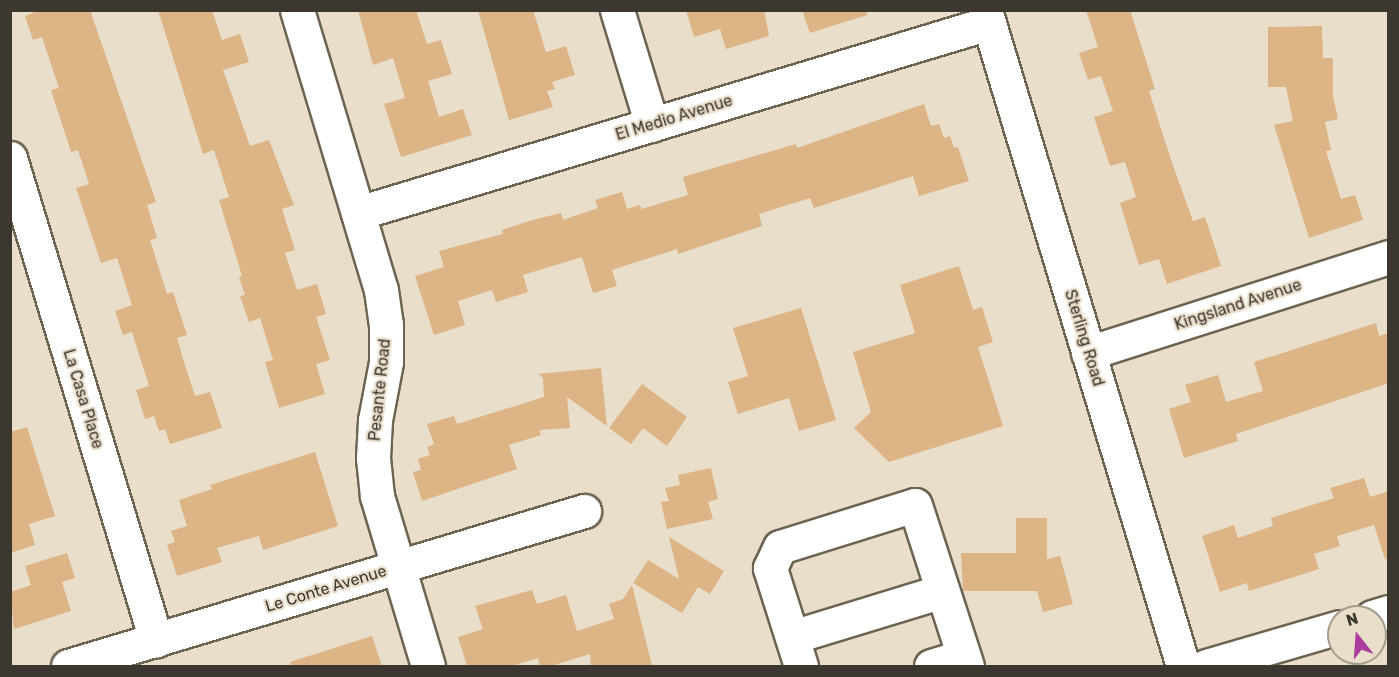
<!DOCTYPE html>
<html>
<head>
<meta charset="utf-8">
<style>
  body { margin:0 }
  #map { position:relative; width:1399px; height:677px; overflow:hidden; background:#e9deca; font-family:Rubik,sans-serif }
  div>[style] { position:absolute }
  .building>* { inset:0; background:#dcb485 }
  .roads { filter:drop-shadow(2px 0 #6c6351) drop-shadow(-2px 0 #6c6351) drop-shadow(0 2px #6c6351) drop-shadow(0 -2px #6c6351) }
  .minor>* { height:33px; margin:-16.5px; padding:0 16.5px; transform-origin:16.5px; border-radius:16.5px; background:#fff }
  span { translate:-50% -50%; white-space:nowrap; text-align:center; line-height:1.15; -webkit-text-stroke:4.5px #e9deca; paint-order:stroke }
  .street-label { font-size:16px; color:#3c3830 }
  .frame { position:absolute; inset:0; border:12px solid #3c3830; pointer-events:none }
  .north { position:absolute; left:1327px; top:605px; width:60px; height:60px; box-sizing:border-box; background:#e9deca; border:2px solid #a49c8c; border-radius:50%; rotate:343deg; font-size:16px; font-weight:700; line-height:24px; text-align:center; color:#3c3830 }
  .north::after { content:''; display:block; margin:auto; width:21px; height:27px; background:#ab3e9d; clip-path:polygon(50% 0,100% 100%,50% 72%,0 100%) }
</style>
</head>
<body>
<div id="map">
  <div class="building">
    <i style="clip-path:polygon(41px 10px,90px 10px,156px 202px,147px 205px,157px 238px,150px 240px,167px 294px,173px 292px,187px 335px,177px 338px,184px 362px,195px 396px,210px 392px,222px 428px,170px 444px,165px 429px,159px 431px,154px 416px,145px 419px,136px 390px,149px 386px,132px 332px,123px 335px,115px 311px,132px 305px,117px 258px,101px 263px,76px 188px,89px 184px,78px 150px,71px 152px,51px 90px,59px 88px,42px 37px,33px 40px,25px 16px)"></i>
    <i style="clip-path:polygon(158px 10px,212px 10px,222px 40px,240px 34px,249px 62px,223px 70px,250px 146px,269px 140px,294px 205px,282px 209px,295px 250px,285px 253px,297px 290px,317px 284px,326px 314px,316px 317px,330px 360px,316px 364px,325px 394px,279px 408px,265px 362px,273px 360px,260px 318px,249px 322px,240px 296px,245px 295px,239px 277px,242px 276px,219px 200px,229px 197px,214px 150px,203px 154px)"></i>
    <i style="clip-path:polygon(358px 10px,416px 10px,427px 44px,441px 40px,452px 74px,428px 81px,439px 117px,463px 109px,472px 135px,401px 157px,384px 104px,405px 98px,393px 58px,373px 65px)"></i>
    <i style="clip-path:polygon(478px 10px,533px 10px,546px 52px,566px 46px,575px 75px,552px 82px,555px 89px,547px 91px,553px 107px,509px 120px)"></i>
    <i style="clip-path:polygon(686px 10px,764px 10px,769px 36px,726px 49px,720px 29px,694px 37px)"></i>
    <i style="clip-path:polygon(802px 10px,867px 10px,867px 15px,810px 33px)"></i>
    <i style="clip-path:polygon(1086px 10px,1130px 10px,1155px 89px,1149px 91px,1171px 160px,1193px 221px,1205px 217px,1221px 266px,1167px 284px,1159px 259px,1139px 265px,1120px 203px,1136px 197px,1125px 162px,1110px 166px,1094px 117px,1113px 111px,1101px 76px,1088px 80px,1079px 53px,1098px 47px)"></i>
    <i style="clip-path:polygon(1322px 26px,1323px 58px,1333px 58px,1333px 96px,1338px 119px,1325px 122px,1331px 150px,1326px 151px,1341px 199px,1355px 195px,1363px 220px,1309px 238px,1274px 125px,1293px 121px,1286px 87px,1268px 87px,1268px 27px)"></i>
    <i style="clip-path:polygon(924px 104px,931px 126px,939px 124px,944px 138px,950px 136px,954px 148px,958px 147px,969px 181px,919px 196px,913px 176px,814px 208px,810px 198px,759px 214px,762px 226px,678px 254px,677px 249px,612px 270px,617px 286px,593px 293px,582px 257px,523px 275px,528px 292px,496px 302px,492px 290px,458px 301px,465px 325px,434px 335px,415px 276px,444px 267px,439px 251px,503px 234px,502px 230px,529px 221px,561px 213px,563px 220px,598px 208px,595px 200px,622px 192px,627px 209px,640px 205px,641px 209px,688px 195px,683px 177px,796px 144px,797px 148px)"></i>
    <i style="clip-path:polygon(959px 266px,973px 310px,982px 307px,993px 342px,978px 347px,1003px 426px,889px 462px,854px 428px,871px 412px,853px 352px,915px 333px,900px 285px)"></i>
    <i style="clip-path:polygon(801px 308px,836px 420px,799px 431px,789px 398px,738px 414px,728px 382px,748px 376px,733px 328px)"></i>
    <i style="clip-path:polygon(1376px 323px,1379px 336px,1389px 333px,1389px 383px,1236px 434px,1238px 441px,1184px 458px,1169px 409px,1191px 402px,1185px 385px,1218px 375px,1226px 402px,1263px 391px,1254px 362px)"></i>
    <i style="clip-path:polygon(601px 368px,607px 426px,567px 397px,570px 428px,539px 430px,541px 435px,509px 445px,517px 469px,422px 501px,413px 472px,421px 470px,418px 459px,430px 455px,427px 447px,434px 444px,427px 424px,454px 416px,457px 424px,544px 397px,543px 378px,538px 374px)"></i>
    <i style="clip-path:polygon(642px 384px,687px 417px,667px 446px,643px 428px,631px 444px,609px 428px)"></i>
    <i style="clip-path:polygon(27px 427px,55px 516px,29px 524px,35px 545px,10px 553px,10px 432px)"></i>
    <i style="clip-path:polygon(315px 452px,338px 526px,263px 550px,259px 536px,217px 548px,222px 562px,177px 576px,167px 545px,175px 542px,171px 531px,187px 526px,179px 500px,212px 489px,210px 485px)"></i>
    <i style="clip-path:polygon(711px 468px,718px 499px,708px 502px,713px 519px,667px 529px,661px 502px,669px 501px,665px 488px,680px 485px,678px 475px)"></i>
    <i style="clip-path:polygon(1364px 478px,1370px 497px,1389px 491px,1389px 558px,1385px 559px,1374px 525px,1337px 536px,1340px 546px,1314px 554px,1319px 569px,1249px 591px,1247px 583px,1220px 592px,1202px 536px,1234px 525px,1238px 538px,1273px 526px,1271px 518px,1334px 498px,1330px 488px)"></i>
    <i style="clip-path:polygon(1016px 518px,1047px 518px,1047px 559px,1060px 556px,1073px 604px,1043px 612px,1037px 591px,963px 591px,961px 553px,1016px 553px)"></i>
    <i style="clip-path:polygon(669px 537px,724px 571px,710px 594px,698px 587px,682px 613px,633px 583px,648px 560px,679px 579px)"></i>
    <i style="clip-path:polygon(67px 553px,75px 578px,62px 582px,71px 611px,14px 629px,10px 592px,31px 585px,25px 566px)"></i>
    <i style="clip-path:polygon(632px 585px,652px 666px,591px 666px,590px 654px,551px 666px,540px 666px,538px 658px,512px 666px,467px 666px,458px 637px,483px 629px,475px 606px,532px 590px,537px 604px,566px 595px,577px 631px,614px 619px,609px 604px,623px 599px)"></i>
    <i style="clip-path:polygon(372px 636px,382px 666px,291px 666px,290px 662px)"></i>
  </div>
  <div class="roads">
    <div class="minor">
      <i style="left:297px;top:10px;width:292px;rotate:73.3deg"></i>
      <i style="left:381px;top:290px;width:34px;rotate:82deg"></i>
      <i style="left:386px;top:324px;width:38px;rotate:90deg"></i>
      <i style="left:386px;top:362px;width:59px;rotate:100.7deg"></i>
      <i style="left:375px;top:420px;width:38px;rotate:93deg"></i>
      <i style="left:373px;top:458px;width:38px;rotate:84deg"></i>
      <i style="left:377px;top:496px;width:177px;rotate:73.3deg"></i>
      <i style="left:617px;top:10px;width:120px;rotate:73.1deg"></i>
      <i style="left:985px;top:10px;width:685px;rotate:73.2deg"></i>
      <i style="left:10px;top:158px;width:504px;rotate:73.15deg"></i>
      <i style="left:358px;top:213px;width:659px;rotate:-16.76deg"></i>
      <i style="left:1088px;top:353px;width:315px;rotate:-17.7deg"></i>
      <i style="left:1372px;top:617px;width:17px;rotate:-17deg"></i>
      <i style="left:792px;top:637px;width:157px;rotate:-17deg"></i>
      <i style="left:68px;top:666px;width:539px;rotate:-16.72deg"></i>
      <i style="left:801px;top:666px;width:103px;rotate:-107.6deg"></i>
      <i style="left:770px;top:568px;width:23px;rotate:-65deg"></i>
      <i style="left:780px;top:547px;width:141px;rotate:-17.3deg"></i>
      <i style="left:915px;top:505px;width:169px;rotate:72.1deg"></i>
      <i style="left:931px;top:666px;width:34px;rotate:-17deg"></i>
      <i style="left:1206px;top:666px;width:139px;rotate:-16.3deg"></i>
    </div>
  </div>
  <div class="street-label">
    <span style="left:674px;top:118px;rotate:-17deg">El Medio Avenue</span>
    <span style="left:1238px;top:305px;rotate:-18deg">Kingsland Avenue</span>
    <span style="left:1084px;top:338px;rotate:73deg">Sterling Road</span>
    <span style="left:380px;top:390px;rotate:-84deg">Pesante Road</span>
    <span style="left:83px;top:399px;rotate:73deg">La Casa Place</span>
    <span style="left:326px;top:589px;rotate:-17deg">Le Conte Avenue</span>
  </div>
  <div class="frame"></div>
  <div class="north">N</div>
</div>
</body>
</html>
